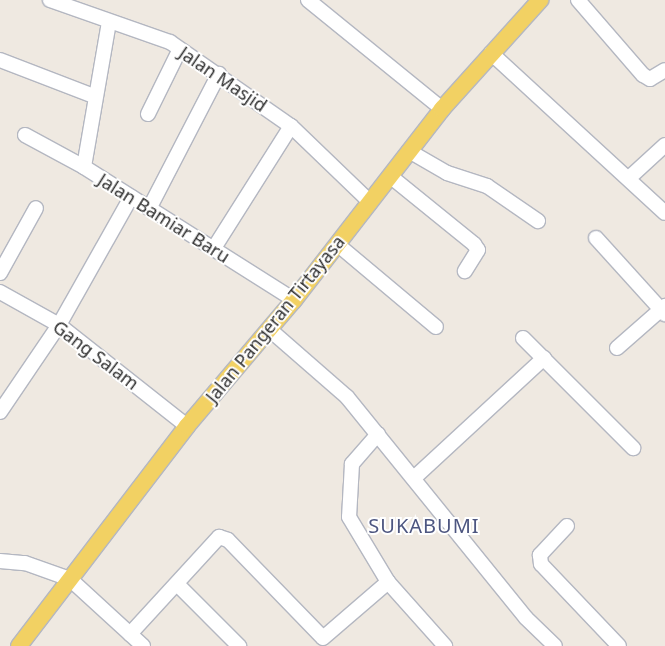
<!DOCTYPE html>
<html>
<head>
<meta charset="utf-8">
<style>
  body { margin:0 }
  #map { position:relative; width:665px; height:646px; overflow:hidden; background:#efe9e1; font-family:"Noto Sans",sans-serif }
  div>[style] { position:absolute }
  .roads { filter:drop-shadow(1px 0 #b4b7c1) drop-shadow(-1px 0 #b4b7c1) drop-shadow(0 1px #b4b7c1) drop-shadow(0 -1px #b4b7c1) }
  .minor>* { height:14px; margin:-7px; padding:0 7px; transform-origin:7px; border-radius:7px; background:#fff }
  .major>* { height:16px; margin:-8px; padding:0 8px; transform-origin:8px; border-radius:8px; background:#f2d163 }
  span { translate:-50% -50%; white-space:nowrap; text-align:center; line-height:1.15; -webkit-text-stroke:4px #fff; paint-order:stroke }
  .street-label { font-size:18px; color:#2e2e2e }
  .quarter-label { font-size:20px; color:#4d5680; letter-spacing:1px }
</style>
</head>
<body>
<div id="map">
  <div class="roads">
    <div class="minor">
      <i style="left:50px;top:0;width:127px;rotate:19.3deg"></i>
      <i style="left:170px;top:42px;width:147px;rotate:34.8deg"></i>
      <i style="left:291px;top:126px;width:110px;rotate:43.9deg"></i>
      <i style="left:308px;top:0;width:173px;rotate:39.1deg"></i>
      <i style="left:578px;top:0;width:99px;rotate:49.1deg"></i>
      <i style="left:643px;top:75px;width:8px;rotate:30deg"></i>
      <i style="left:650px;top:79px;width:17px;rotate:-31deg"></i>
      <i style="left:109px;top:22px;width:147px;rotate:99.8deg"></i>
      <i style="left:84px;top:167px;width:249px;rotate:32.3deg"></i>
      <i style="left:491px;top:53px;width:236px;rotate:42.6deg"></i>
      <i style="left:0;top:60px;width:101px;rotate:21deg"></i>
      <i style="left:148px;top:114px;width:72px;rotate:-63.8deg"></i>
      <i style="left:25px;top:135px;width:67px;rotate:28.5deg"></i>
      <i style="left:409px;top:151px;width:44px;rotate:30.1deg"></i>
      <i style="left:447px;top:173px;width:42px;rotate:18deg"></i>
      <i style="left:487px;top:186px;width:62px;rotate:34.5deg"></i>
      <i style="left:390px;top:176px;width:108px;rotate:39deg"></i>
      <i style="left:474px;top:244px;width:7px;rotate:56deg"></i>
      <i style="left:478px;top:250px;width:25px;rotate:122deg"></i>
      <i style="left:629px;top:178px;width:49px;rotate:-42.5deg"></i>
      <i style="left:150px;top:207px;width:150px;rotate:-62.6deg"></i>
      <i style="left:596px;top:238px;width:103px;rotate:47.8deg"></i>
      <i style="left:337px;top:244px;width:129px;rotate:40deg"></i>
      <i style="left:214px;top:248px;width:144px;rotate:-57.7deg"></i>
      <i style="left:0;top:273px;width:74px;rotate:-61deg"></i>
      <i style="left:0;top:292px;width:68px;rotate:29.2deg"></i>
      <i style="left:59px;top:325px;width:163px;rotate:38.3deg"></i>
      <i style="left:269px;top:329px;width:103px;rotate:41.1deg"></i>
      <i style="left:347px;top:397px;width:284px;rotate:51deg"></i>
      <i style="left:526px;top:618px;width:40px;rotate:44deg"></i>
      <i style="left:523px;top:338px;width:156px;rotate:45deg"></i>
      <i style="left:617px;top:348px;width:64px;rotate:-41.2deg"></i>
      <i style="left:0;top:412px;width:105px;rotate:-55.9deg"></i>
      <i style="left:59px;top:325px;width:147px;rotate:-60.6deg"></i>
      <i style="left:378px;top:434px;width:40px;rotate:131deg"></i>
      <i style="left:352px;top:464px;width:53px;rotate:93.2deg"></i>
      <i style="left:349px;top:517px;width:76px;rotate:59deg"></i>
      <i style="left:388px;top:582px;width:86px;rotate:48.3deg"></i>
      <i style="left:414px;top:478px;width:177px;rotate:-42.7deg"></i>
      <i style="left:567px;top:526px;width:40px;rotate:133deg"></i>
      <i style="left:540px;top:555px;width:9px;rotate:84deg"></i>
      <i style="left:541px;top:564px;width:113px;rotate:46.4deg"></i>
      <i style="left:0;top:561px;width:25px;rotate:5deg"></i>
      <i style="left:25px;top:563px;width:48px;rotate:19.6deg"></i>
      <i style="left:70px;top:579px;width:99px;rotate:42.5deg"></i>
      <i style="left:177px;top:584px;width:88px;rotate:45deg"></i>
      <i style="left:130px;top:634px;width:132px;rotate:-47.5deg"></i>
      <i style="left:219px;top:537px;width:9px;rotate:18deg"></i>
      <i style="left:228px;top:540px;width:136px;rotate:45.9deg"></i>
      <i style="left:323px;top:638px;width:86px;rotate:-40.7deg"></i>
    </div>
    <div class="major">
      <i style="left:19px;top:646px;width:277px;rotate:-52.6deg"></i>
      <i style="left:187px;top:426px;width:165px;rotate:-49.7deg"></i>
      <i style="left:294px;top:300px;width:242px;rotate:-52.2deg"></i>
      <i style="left:442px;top:109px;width:147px;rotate:-48deg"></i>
    </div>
  </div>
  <div class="street-label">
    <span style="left:223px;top:79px;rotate:34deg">Jalan Masjid</span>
    <span style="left:164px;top:218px;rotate:32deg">Jalan Bamiar Baru</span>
    <span style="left:275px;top:319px;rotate:-51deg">Jalan Pangeran Tirtayasa</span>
    <span style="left:96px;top:355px;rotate:37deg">Gang Salam</span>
  </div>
  <div class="quarter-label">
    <span style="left:424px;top:525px">SUKABUMI</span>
  </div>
</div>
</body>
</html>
